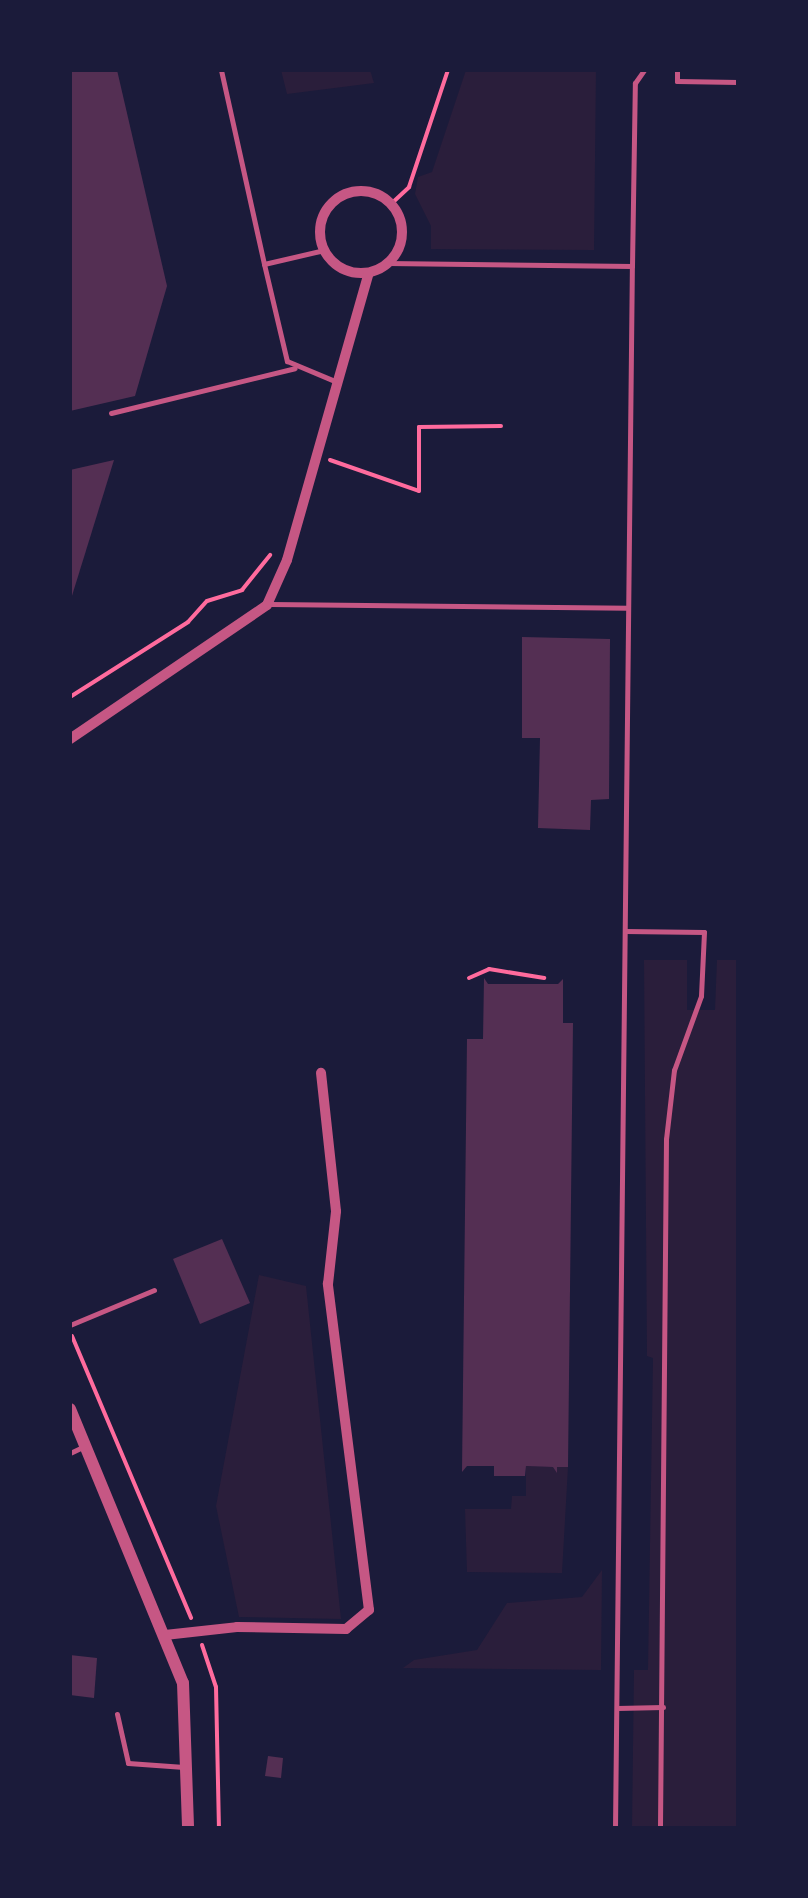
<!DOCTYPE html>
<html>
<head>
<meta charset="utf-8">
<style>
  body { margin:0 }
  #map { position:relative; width:808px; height:1898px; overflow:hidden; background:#1b1b3a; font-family:"Alegreya Sans",sans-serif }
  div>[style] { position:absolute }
  .green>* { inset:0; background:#2a1e3b }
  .building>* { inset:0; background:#542f53 }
  .path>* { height:4px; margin:-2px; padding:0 2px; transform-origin:2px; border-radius:2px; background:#ff6b9d }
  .service>* { height:5px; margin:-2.5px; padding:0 2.5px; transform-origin:2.5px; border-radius:2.5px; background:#c65784 }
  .minor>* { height:10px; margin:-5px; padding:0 5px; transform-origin:5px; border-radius:5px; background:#c65784 }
  .minor>.ring { margin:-5px; padding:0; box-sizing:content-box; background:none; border:10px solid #c65784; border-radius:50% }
  .tertiary>* { height:12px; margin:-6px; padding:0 6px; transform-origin:6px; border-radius:6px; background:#c65784 }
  span { translate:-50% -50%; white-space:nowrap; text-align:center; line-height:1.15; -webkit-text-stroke:9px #1b1b3a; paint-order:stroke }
  .frame { position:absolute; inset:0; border:72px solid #1b1b3a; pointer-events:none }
</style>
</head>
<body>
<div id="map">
  <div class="green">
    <i style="clip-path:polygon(281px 70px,370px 70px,374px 83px,287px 94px)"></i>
    <i style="clip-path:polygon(466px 70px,596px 70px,594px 250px,431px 249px,431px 226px,415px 194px,418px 177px,432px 172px)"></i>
    <i style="clip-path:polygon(644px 960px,687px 960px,687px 1010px,715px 1010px,717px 960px,738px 960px,738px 1828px,632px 1828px,634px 1670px,648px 1670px,653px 1358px,647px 1356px)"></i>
    <i style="clip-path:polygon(259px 1275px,306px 1286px,341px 1619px,239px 1617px,216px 1506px)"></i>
    <i style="clip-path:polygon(526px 1466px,568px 1467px,562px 1573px,467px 1572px,465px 1509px,511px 1509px,512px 1496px,526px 1496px)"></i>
    <i style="clip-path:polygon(602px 1570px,601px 1670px,403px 1668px,414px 1660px,477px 1650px,507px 1603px,582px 1597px)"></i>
  </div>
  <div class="building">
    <i style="clip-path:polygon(70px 70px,117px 70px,167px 286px,135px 396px,70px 411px)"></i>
    <i style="clip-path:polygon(114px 460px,71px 599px,70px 599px,70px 470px)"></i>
    <i style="clip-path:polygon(522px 637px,610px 639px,609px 799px,591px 800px,590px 830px,538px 828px,540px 738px,522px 738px)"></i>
    <i style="clip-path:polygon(484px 978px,488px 984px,558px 984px,563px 979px,563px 1023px,573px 1023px,568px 1467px,557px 1467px,557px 1473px,553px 1467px,526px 1466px,525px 1476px,494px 1476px,494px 1466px,467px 1466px,462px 1472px,467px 1039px,483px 1039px)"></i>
    <i style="clip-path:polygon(222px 1239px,250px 1303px,200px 1324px,173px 1259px)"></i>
    <i style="clip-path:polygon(70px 1655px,97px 1658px,94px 1698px,70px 1695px)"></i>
    <i style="clip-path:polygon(268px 1756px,283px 1758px,281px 1778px,265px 1776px)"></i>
  </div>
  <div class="path">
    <i style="left:391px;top:204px;width:25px;rotate:-43deg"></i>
    <i style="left:409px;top:187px;width:123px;rotate:-71.6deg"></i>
    <i style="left:330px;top:460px;width:94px;rotate:19.2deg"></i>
    <i style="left:419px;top:491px;width:64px;rotate:-90deg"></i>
    <i style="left:419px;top:427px;width:82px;rotate:-0.7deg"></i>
    <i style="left:70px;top:697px;width:140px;rotate:-32.4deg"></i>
    <i style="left:188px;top:622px;width:28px;rotate:-48deg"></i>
    <i style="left:207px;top:601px;width:37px;rotate:-17deg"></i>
    <i style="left:242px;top:590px;width:45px;rotate:-51.3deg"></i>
    <i style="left:469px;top:978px;width:22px;rotate:-24deg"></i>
    <i style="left:489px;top:969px;width:56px;rotate:9.3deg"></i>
    <i style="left:72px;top:1336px;width:306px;rotate:67.1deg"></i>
    <i style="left:202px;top:1645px;width:44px;rotate:71.6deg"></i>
    <i style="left:216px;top:1687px;width:141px;rotate:88.8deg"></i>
  </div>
  <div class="service">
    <i style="left:221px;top:70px;width:199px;rotate:77.5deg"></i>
    <i style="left:264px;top:264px;width:62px;rotate:-13.1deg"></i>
    <i style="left:677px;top:70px;width:11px;rotate:90deg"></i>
    <i style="left:677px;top:81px;width:61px;rotate:0.9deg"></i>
    <i style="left:387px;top:263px;width:245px;rotate:0.7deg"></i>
    <i style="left:264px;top:264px;width:100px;rotate:76.7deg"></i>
    <i style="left:287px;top:361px;width:54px;rotate:22.8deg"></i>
    <i style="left:111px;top:413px;width:189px;rotate:-13.7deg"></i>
    <i style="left:270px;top:604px;width:358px;rotate:0.6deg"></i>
    <i style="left:625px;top:931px;width:79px;rotate:0.7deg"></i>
    <i style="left:704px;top:932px;width:64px;rotate:92.7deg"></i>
    <i style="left:701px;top:996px;width:79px;rotate:110deg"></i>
    <i style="left:674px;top:1070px;width:69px;rotate:96.6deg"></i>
    <i style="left:666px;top:1139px;width:689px;rotate:90.5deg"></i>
    <i style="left:70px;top:1325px;width:91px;rotate:-22.6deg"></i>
    <i style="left:70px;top:1453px;width:14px;rotate:-25deg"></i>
    <i style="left:617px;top:1708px;width:46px;rotate:-1.2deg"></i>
    <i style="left:117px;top:1714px;width:50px;rotate:77.3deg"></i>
    <i style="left:128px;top:1763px;width:56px;rotate:4.1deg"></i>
    <i style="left:615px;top:1828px;width:1562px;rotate:-89.38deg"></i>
    <i style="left:632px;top:266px;width:183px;rotate:-89.1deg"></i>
    <i style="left:635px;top:83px;width:16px;rotate:-55deg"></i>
  </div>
  <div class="minor">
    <i class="ring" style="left:320px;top:191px;width:72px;height:72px"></i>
    <i style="left:70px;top:739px;width:238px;rotate:-34.2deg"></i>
    <i style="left:267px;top:605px;width:49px;rotate:-66deg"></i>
    <i style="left:287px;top:560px;width:298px;rotate:-74.1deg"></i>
    <i style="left:165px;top:1635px;width:72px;rotate:-6.3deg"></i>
    <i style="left:237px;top:1627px;width:109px;rotate:1.1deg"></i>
    <i style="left:346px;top:1629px;width:30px;rotate:-40deg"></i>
    <i style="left:369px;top:1610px;width:329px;rotate:-97.2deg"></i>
    <i style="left:328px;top:1284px;width:73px;rotate:-83.7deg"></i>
    <i style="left:336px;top:1211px;width:139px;rotate:-96.2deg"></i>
  </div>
  <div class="tertiary">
    <i style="left:70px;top:1409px;width:296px;rotate:67.6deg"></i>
    <i style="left:183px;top:1683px;width:145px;rotate:88deg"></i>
  </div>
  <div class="frame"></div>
</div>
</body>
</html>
